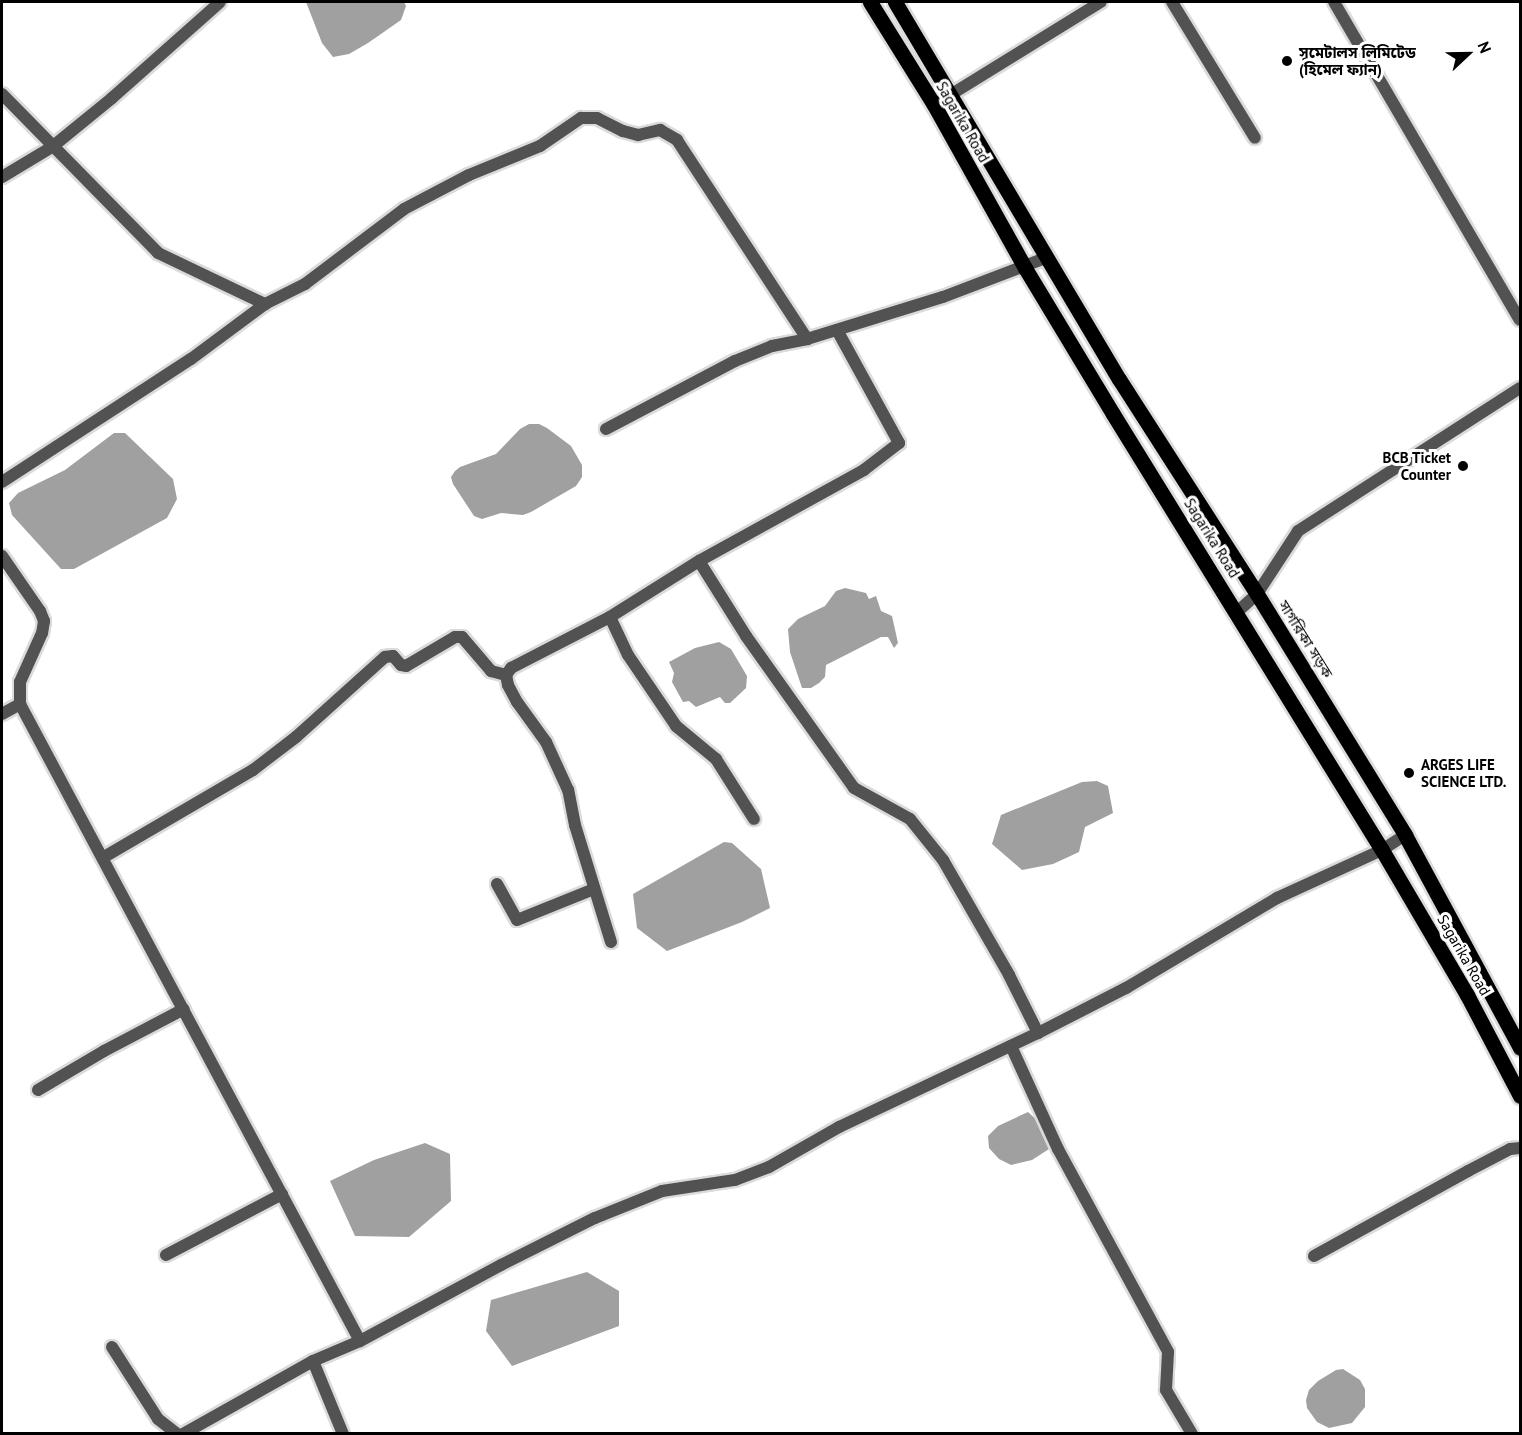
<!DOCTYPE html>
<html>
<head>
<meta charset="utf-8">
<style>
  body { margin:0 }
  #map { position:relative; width:1522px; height:1435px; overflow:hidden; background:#fff; font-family:"PT Sans","Noto Sans Bengali",sans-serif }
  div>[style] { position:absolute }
  .water>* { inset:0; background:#a0a0a0 }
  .roads { filter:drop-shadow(2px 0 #dbdbdb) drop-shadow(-2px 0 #dbdbdb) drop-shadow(0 2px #dbdbdb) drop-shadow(0 -2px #dbdbdb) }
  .street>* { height:12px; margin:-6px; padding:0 6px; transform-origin:6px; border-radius:6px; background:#525252 }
  .primary>* { height:15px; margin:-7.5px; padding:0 7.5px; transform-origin:7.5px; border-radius:7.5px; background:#000 }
  .dots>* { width:16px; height:16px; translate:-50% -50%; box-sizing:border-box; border:3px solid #fff; border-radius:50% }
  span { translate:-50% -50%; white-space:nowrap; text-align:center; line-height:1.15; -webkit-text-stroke:6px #fff; paint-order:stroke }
  .poi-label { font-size:15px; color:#000; font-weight:700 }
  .left { translate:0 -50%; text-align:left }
  .right { translate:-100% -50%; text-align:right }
  .street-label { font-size:15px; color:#000 }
  .frame { position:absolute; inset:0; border:3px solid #000; pointer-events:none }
  .north { position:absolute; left:1438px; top:24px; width:60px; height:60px; -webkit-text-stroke:4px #fff; paint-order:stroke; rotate:68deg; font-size:16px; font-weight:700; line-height:24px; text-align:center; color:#000 }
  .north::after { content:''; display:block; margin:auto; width:21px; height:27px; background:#000; clip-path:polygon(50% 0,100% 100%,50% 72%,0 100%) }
</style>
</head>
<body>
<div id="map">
  <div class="water">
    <i style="clip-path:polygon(306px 2px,404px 2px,406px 6px,401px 20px,368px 43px,349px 54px,333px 57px,322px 43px)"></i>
    <i style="clip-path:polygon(529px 424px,539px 424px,547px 428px,571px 446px,582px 465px,582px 477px,576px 486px,531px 512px,523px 515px,501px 513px,482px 519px,474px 516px,453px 484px,451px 477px,455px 471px,460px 467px,496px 454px,520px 429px)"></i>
    <i style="clip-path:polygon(114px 433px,125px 433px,173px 479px,177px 499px,167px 518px,74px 569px,61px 569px,12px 515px,9px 503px,18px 493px,65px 470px)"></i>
    <i style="clip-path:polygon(845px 588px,866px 593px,869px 599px,876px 596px,881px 611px,892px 616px,898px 643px,894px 648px,888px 637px,881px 637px,826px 665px,825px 677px,819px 683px,811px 688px,802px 688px,790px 652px,788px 629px,798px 619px,825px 606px,836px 591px)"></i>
    <i style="clip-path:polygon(719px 642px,731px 649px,747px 676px,746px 688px,730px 703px,725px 703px,720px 697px,696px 707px,689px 701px,683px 702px,672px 682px,674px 673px,669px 662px,695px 648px)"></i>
    <i style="clip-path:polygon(1097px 781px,1108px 786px,1113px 813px,1085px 827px,1079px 852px,1053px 864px,1022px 870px,992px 844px,1001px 815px,1082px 782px)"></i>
    <i style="clip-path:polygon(724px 842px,732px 843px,761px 869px,770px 908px,742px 922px,667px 951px,637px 928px,633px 894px)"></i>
    <i style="clip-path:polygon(1028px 1112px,1039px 1122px,1049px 1149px,1032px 1160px,1011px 1165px,999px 1159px,989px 1148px,988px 1136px,998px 1126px)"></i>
    <i style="clip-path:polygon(425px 1143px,450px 1154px,451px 1201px,409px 1237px,355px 1236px,330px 1181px,374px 1160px)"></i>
    <i style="clip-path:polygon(587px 1272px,619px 1291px,619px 1326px,512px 1366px,486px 1331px,491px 1300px)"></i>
    <i style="clip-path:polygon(1343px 1369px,1360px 1380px,1365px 1389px,1365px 1407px,1352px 1423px,1329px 1428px,1317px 1422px,1307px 1408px,1306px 1400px,1309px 1390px,1318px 1381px,1336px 1370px)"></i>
  </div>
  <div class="roads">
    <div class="street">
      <i style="left:1172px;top:2px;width:159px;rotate:58.6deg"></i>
      <i style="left:1334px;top:2px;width:368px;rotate:59.7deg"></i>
      <i style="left:2px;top:94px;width:223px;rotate:45.5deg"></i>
      <i style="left:158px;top:253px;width:119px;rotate:25.5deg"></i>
      <i style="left:934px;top:105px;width:196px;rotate:-31.7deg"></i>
      <i style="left:2px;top:177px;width:58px;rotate:-31deg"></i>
      <i style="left:52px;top:147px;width:77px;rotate:-39.2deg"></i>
      <i style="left:112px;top:98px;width:144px;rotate:-41.6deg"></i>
      <i style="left:837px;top:330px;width:129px;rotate:61.2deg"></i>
      <i style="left:899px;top:443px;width:44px;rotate:142.4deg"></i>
      <i style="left:864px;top:470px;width:188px;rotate:151.1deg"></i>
      <i style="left:699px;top:561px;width:89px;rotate:57.9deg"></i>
      <i style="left:746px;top:636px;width:186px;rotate:54.6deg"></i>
      <i style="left:854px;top:788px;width:64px;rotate:29deg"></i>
      <i style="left:910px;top:819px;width:53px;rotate:51.2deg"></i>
      <i style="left:943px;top:860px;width:133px;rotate:60.1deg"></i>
      <i style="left:1009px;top:975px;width:65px;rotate:63.4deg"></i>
      <i style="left:606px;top:429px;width:146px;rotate:-27.8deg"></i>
      <i style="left:735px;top:361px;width:40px;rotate:-22deg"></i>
      <i style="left:772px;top:346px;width:36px;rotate:-11deg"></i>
      <i style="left:807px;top:339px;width:142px;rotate:-17.2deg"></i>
      <i style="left:943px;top:297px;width:112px;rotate:-20.9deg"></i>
      <i style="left:2px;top:482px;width:225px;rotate:-33.1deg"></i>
      <i style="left:191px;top:359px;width:92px;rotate:-36.6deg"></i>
      <i style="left:265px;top:304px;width:45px;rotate:-26.6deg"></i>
      <i style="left:305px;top:284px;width:124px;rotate:-37.1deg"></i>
      <i style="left:404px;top:209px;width:73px;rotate:-27.6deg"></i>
      <i style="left:469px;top:175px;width:77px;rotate:-22.2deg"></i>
      <i style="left:540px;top:146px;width:50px;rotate:-34.3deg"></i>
      <i style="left:581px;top:118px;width:16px"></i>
      <i style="left:597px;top:118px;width:29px;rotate:27deg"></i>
      <i style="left:623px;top:131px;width:16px;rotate:15deg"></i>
      <i style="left:638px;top:135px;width:23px;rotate:-13deg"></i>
      <i style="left:660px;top:130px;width:20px;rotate:30deg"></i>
      <i style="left:677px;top:140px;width:238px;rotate:56.8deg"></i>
      <i style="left:2px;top:556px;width:67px;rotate:55.4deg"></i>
      <i style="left:40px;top:611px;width:11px;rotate:68deg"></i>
      <i style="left:44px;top:621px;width:12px;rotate:99deg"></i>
      <i style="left:42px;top:633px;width:54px;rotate:114.2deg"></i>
      <i style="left:20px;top:682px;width:22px;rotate:90deg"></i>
      <i style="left:20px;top:704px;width:722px;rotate:61.91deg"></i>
      <i style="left:1237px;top:612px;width:27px;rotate:-42deg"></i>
      <i style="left:1257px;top:594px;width:75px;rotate:-56.9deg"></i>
      <i style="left:1298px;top:531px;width:264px;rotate:-32.8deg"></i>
      <i style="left:610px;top:617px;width:42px;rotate:64.7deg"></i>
      <i style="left:628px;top:655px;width:86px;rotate:55.9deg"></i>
      <i style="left:676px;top:726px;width:52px;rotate:39.5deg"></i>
      <i style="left:716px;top:759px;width:71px;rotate:57.7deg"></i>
      <i style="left:2px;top:714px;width:21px;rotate:-29deg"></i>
      <i style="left:104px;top:857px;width:173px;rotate:-30.3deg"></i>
      <i style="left:253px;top:770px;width:54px;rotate:-37.5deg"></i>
      <i style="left:296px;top:737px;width:120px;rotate:-42deg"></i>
      <i style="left:385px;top:657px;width:8px;rotate:-7deg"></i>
      <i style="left:393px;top:656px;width:12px;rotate:48deg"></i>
      <i style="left:401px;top:665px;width:5px;rotate:11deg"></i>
      <i style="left:406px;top:666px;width:57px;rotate:-30.6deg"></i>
      <i style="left:455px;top:637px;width:7px"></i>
      <i style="left:462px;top:637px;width:45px;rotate:49.5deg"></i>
      <i style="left:491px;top:671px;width:16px;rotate:15deg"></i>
      <i style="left:497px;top:884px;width:41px;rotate:60.9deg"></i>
      <i style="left:517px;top:920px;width:83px;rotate:-21.9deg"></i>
      <i style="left:611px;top:942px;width:122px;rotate:-107.1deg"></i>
      <i style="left:575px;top:825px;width:36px;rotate:-101deg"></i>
      <i style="left:568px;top:790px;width:53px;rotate:-114.6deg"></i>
      <i style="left:546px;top:742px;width:49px;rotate:-125.9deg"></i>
      <i style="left:517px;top:702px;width:19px;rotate:-118deg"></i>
      <i style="left:508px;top:685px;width:10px;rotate:-101deg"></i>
      <i style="left:506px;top:675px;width:9px;rotate:-54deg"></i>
      <i style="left:511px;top:668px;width:111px;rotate:-27.3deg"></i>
      <i style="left:610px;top:617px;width:105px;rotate:-32.2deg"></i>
      <i style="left:1011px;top:1046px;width:113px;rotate:65.5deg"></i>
      <i style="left:1058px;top:1149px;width:231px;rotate:61.5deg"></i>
      <i style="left:1168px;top:1352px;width:38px;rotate:93deg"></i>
      <i style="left:1166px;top:1390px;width:51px;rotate:59.4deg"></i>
      <i style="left:38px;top:1090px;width:77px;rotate:-30.6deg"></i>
      <i style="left:104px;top:1051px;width:90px;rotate:-27.7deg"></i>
      <i style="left:166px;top:1255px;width:131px;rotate:-27.7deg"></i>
      <i style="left:1314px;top:1256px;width:176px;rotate:-28.9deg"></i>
      <i style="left:1468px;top:1171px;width:47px;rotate:-27.6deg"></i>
      <i style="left:1510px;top:1149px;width:10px;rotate:-6deg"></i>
      <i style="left:112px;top:1347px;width:85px;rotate:57.4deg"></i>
      <i style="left:158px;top:1419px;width:24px;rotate:38deg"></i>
      <i style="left:313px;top:1361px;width:79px;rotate:67.7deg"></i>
      <i style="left:183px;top:1434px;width:149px;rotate:-29.3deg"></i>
      <i style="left:313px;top:1361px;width:51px;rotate:-23.1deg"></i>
      <i style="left:360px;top:1341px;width:160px;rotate:-28.3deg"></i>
      <i style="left:501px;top:1265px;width:105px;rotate:-26.6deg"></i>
      <i style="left:595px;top:1218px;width:72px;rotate:-21.9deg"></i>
      <i style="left:662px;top:1191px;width:74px;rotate:-8.6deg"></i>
      <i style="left:735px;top:1180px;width:36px;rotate:-21deg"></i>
      <i style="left:769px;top:1167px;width:81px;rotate:-29.7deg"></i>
      <i style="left:839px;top:1127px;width:220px;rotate:-25.3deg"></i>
      <i style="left:1038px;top:1033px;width:99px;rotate:-27.1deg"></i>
      <i style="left:1126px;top:988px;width:176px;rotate:-30.8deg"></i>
      <i style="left:1277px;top:898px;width:115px;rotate:-24.6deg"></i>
      <i style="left:1382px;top:850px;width:27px;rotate:-33deg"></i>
    </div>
    <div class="primary">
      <i style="left:870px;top:2px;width:121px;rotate:58.1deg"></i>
      <i style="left:934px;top:105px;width:187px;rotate:60.8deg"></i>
      <i style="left:1025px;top:268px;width:170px;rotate:58.9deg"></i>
      <i style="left:1113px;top:414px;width:512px;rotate:58.33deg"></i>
      <i style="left:1382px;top:850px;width:168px;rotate:59.6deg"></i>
      <i style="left:1467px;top:995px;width:114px;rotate:62.3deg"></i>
      <i style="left:895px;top:2px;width:439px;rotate:59.3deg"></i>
      <i style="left:1119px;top:379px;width:255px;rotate:57.3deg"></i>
      <i style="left:1257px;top:594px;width:283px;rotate:58.4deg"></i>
      <i style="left:1405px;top:835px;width:242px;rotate:61.6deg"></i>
    </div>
  </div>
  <div class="dots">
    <i style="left:1287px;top:61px;background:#000"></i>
    <i style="left:1463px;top:466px;background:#000"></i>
    <i style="left:1409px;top:773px;background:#000"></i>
  </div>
  <div class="poi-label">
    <span class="left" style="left:1299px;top:61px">সুমেটালস লিমিটেড<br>(হিমেল ফ্যান)</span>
    <span class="right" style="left:1451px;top:466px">BCB Ticket<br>Counter</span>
    <span class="left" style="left:1421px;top:773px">ARGES LIFE<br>SCIENCE LTD.</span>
  </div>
  <div class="street-label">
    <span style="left:963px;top:122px;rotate:60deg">Sagarika Road</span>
    <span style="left:1212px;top:538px;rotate:58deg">Sagarika Road</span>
    <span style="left:1306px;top:639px;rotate:58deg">সাগরিকা সড়ক</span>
    <span style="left:1464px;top:955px;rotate:60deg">Sagarika Road</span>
  </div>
  <div class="frame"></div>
  <div class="north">N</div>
</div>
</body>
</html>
